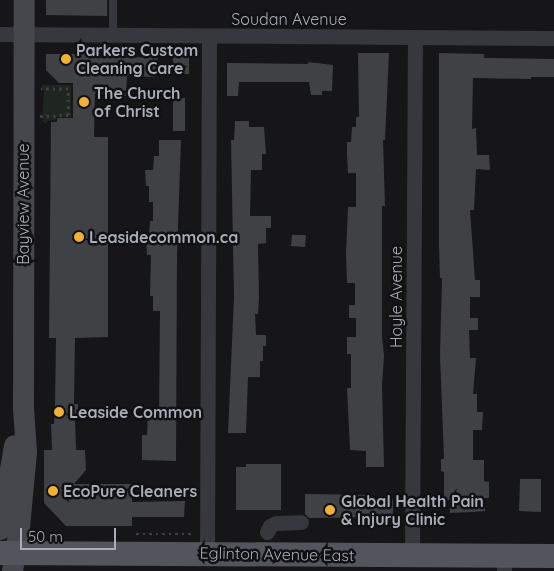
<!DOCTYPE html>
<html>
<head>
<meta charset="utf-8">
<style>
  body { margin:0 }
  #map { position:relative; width:554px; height:571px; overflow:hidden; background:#161618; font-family:Quicksand,sans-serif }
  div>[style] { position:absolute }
  .green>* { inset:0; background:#1e261f }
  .building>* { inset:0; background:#404145 }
  .path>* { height:2.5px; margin-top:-1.25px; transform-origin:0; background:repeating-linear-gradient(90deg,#3d3f44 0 2.5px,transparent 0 6.5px) }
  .lane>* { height:8px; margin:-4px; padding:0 4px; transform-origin:4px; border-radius:4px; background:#37383d }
  .street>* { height:15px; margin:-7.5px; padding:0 7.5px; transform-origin:7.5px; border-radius:7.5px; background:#37383d }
  .secondary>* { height:21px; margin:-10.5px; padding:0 10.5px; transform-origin:10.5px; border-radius:10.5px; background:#45474d }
  .primary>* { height:24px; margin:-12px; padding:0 12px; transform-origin:12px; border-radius:12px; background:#53555c }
  .dots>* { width:14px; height:14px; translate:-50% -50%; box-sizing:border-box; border:2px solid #111113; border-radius:50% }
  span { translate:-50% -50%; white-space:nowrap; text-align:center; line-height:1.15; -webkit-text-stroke:5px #111113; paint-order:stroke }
  .street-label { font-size:16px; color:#a8adb8 }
  .poi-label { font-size:16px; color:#a8adb8; font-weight:700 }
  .left { translate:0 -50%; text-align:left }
  .scale { position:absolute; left:20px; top:528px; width:96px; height:22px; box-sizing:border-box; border:2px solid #a8adb8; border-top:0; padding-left:6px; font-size:15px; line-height:18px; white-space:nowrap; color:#a8adb8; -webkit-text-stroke:4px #111113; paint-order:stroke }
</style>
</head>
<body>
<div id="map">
  <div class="green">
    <i style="clip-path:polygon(42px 85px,71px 85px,71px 117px,56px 117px,56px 120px,47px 121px,46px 124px,42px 121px,44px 91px,42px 90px)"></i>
  </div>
  <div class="building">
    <i style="clip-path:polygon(46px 0,107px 0,107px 16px,46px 15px)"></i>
    <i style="clip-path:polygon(358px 53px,389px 53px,385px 140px,383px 140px,385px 206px,382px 206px,382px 337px,384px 356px,382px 385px,384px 467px,366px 467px,366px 451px,350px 450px,347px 388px,351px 388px,351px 354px,347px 354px,347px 337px,356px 337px,356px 318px,349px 318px,349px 305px,355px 305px,355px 283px,347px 283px,346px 253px,348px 207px,356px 207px,356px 173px,348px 173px,347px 156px,347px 142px,351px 142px,352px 127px,356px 127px,356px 117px,359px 117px)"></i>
    <i style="clip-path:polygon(439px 53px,484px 54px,484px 58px,554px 59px,554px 77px,531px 77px,531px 79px,473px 78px,472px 129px,476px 128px,477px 155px,489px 155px,490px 170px,476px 169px,474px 210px,470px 210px,475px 280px,480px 280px,480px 297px,470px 297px,470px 318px,478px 318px,478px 330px,469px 330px,470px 358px,476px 358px,473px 394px,477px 394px,477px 412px,483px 412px,482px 430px,473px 430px,473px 460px,484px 460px,484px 481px,489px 482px,489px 498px,485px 498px,485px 511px,473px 512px,450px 513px,450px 500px,444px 500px,444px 472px,441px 471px,441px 459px,444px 459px,440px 355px,442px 278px,440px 278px,439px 247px)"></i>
    <i style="clip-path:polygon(46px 54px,96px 54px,96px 58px,158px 57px,155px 77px,127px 76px,126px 96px,95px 94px,94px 137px,108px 137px,108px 337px,75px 338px,74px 404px,78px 404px,78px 418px,75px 418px,76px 450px,85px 450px,86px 470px,74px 484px,132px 484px,132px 502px,185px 501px,184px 517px,132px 517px,132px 526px,66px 526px,44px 503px,44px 450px,52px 450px,51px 424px,54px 424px,55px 404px,56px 338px,49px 338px,51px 122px,57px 122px,57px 118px,73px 118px,73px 83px,59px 83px,46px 70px)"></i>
    <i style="clip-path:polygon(173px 57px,189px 57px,189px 74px,173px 74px)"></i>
    <i style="clip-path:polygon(308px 62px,333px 65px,332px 91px,322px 91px,322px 95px,311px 95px,309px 82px,239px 82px,238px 96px,227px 96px,227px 63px,308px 64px)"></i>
    <i style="clip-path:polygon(173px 98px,185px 98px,185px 131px,173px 131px)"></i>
    <i style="clip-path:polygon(235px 121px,249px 121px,249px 127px,264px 127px,266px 154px,262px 154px,262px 170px,251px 170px,250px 216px,271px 216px,271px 228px,266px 228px,266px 243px,258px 244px,259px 297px,258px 314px,255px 314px,256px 335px,266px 335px,266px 346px,263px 346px,263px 361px,260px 361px,260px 377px,248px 377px,246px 433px,228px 433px,234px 297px,231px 140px,234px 140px)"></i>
    <i style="clip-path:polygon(159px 140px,181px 140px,177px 255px,176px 461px,142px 460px,142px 435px,147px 435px,148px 413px,159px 413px,160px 311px,153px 311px,153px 296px,150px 296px,151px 255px,147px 255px,146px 237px,149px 237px,150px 221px,153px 221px,153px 202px,149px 202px,149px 186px,146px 186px,145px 170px,153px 170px,154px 156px,159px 156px)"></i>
    <i style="clip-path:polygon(292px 235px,306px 235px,305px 247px,291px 246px)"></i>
    <i style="clip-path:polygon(246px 464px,281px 464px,281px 510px,236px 510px,236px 467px,246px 467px)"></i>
    <i style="clip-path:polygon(520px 479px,541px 479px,541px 512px,519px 511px)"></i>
    <i style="clip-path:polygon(305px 494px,372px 495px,372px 500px,393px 500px,393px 517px,309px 518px,305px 514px)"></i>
  </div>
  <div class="path">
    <i style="left:40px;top:116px;width:28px;rotate:-2deg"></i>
    <i style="left:68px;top:115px;width:26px;rotate:-90deg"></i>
    <i style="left:68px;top:89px;width:27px;rotate:180deg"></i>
    <i style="left:136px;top:534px;width:57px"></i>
  </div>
  <div class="lane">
    <i style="left:113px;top:35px;width:35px;rotate:-90deg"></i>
  </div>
  <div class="street">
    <i style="left:0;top:34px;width:554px;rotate:0.41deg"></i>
    <i style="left:267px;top:532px;width:7px;rotate:-63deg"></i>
    <i style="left:270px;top:526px;width:7px;rotate:-27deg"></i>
    <i style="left:276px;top:523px;width:25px;rotate:-2deg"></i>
    <i style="left:207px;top:553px;width:517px;rotate:-89.78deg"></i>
    <i style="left:412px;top:556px;width:518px;rotate:-89.67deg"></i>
    <i style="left:504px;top:571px;width:16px;rotate:-90deg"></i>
  </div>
  <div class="secondary">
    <i style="left:0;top:529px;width:85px;rotate:-80.5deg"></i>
    <i style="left:12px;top:571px;width:45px;rotate:-81deg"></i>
    <i style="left:19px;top:527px;width:76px;rotate:-84.7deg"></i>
    <i style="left:26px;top:451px;width:43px;rotate:-94deg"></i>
    <i style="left:23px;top:408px;width:408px;rotate:-89.9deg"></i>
  </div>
  <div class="primary">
    <i style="left:0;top:553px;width:554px;rotate:0.31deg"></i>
  </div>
  <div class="dots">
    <i style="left:66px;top:59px;background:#f2b134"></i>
    <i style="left:84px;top:102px;background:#f2b134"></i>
    <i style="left:79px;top:237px;background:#f2b134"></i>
    <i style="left:59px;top:412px;background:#f2b134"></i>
    <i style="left:53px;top:491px;background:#f2b134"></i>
    <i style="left:330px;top:510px;background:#f2b134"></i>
  </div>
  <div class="street-label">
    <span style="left:289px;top:19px">Soudan Avenue</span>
    <span style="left:23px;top:204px;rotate:-90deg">Bayview Avenue</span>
    <span style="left:396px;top:297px;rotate:-90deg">Hoyle Avenue</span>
    <span style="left:277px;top:554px;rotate:1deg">Eglinton Avenue East</span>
  </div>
  <div class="poi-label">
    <span class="left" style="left:76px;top:59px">Parkers Custom<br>Cleaning Care</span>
    <span class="left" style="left:94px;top:102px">The Church<br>of Christ</span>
    <span class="left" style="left:89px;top:237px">Leasidecommon.ca</span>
    <span class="left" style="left:69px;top:412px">Leaside Common</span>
    <span class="left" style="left:63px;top:491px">EcoPure Cleaners</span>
    <span class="left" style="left:341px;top:510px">Global Health Pain<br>&amp; Injury Clinic</span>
  </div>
  <div class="scale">50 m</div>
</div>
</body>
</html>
